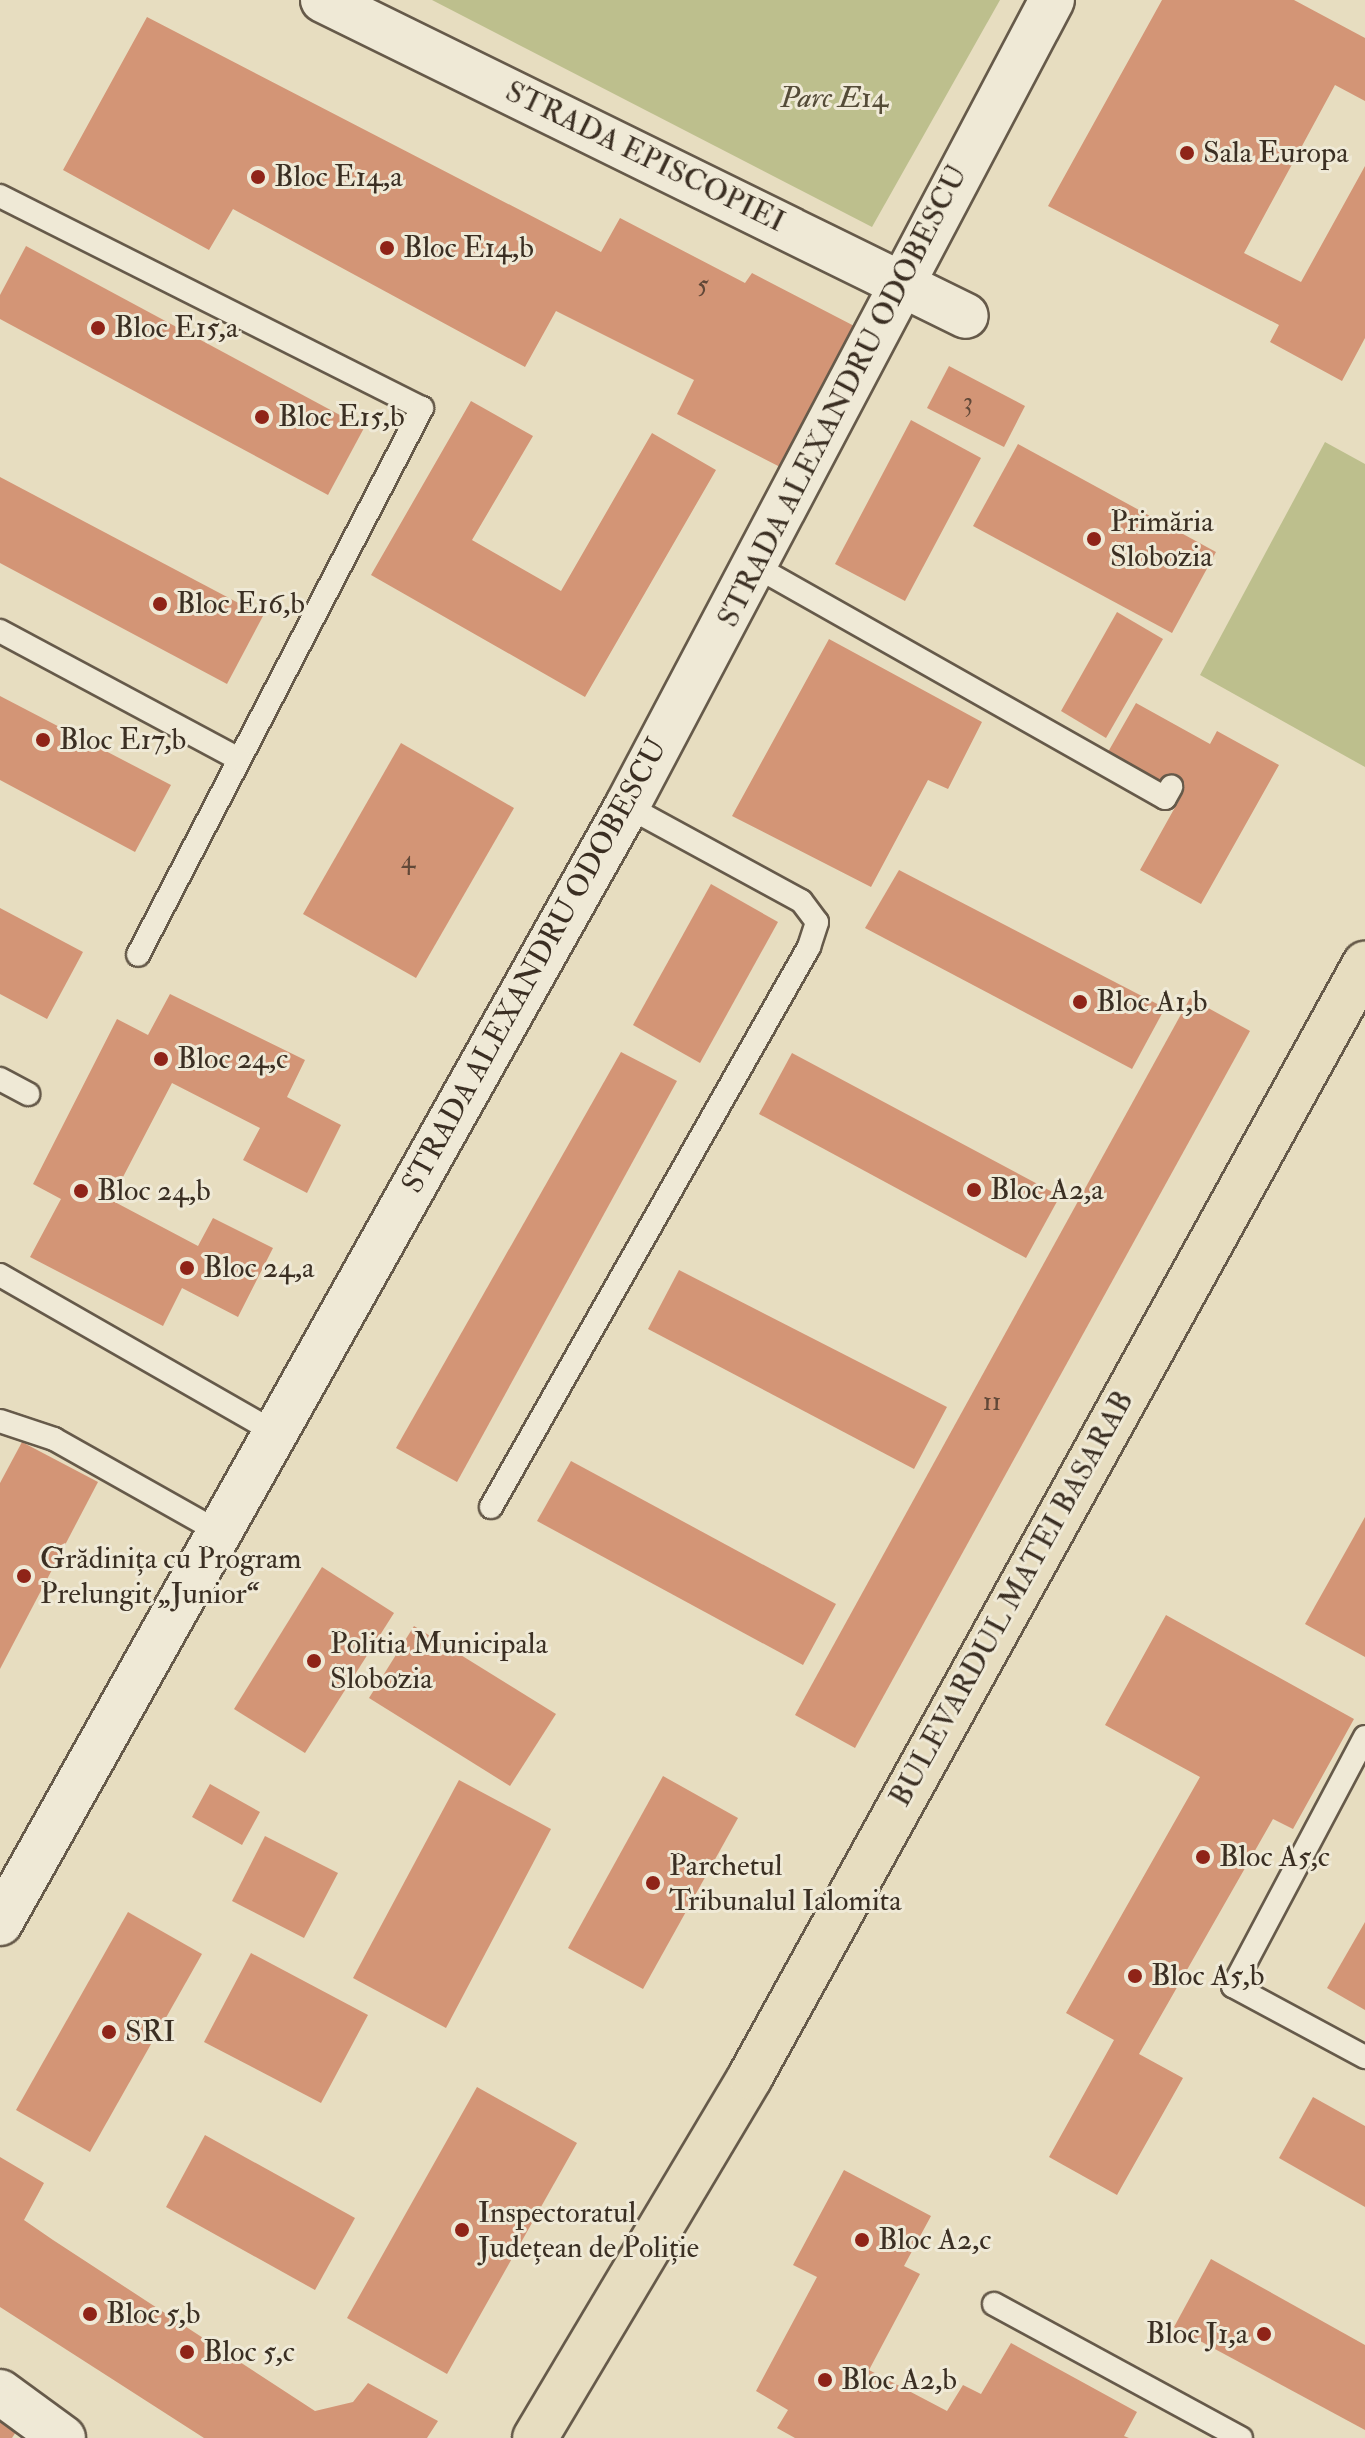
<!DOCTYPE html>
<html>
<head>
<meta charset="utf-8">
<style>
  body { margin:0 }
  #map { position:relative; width:1365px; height:2438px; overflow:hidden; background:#e7ddc0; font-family:"IM FELL Double Pica",serif }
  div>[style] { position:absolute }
  .green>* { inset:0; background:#bdbf8d }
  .building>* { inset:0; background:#d39576 }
  .roads { filter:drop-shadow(2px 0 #665a4a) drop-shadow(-2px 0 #665a4a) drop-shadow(0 2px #665a4a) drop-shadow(0 -2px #665a4a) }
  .lane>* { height:22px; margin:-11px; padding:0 11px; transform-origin:11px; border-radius:11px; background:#efe9d6 }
  .street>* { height:44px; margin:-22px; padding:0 22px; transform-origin:22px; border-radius:22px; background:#efe9d6 }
  .secondary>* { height:44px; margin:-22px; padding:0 22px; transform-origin:22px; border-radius:22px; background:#efe9d6 }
  .primary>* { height:44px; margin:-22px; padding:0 22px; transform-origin:22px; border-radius:22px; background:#e7ddc0 }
  .dots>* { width:22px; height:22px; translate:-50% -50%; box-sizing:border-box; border:4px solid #efe9d6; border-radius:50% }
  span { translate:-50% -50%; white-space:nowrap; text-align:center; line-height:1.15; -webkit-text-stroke:6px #efe9d6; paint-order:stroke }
  .number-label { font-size:26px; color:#614838 }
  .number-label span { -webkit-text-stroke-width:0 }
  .park-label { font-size:30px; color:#554c38; font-style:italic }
  .poi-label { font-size:30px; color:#3b2f23 }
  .left { translate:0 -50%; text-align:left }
  .right { translate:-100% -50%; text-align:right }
  .street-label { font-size:30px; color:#3b2f23 }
</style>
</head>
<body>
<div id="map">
  <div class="green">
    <i style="clip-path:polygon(432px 0,1000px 0,872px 227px)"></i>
    <i style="clip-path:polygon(1325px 442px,1365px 464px,1365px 767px,1200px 675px)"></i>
  </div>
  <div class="building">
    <i style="clip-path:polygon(1162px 0,1294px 0,1365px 38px,1365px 101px,1335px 85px,1244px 253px,1301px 282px,1365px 166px,1365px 338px,1342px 381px,1270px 342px,1279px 325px,1048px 206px)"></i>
    <i style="clip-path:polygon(147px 17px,601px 252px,620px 218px,745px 283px,752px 273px,860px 329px,784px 469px,677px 414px,694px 380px,556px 311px,525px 367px,233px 209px,209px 250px,63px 170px)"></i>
    <i style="clip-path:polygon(26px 246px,364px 428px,328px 495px,0 319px,0 295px)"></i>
    <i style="clip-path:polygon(949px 366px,1025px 406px,1004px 447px,927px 408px)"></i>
    <i style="clip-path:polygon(471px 401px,533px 436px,472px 540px,561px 591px,652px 433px,716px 470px,585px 697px,371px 575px)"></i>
    <i style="clip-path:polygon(911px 420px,981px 458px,905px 601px,835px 564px)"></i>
    <i style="clip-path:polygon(1018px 444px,1216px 552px,1172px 633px,973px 526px)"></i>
    <i style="clip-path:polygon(0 477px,263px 616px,227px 684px,0 563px)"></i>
    <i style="clip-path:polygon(1117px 612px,1163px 639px,1106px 738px,1061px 711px)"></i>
    <i style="clip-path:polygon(829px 639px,982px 722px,948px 789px,928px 780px,871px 887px,732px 816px)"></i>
    <i style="clip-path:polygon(0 696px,171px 785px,135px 852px,0 780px)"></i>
    <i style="clip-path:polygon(1136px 703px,1210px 744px,1217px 731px,1279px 765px,1201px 904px,1140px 870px,1183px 793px,1108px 752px)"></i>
    <i style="clip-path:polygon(401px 743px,514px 808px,416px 978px,303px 914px)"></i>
    <i style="clip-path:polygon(899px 870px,1165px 1008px,1132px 1069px,865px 928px)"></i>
    <i style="clip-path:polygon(711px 884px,778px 922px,700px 1063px,633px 1025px)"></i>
    <i style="clip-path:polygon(0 908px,83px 952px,47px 1019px,0 994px)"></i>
    <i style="clip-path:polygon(170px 994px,305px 1060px,287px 1097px,341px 1125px,307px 1193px,243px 1160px,260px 1128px,172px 1083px,111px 1200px,198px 1246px,213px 1218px,273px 1248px,238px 1317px,182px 1288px,163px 1326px,30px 1257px,61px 1199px,33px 1184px,117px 1019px,148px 1035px)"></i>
    <i style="clip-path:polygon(1190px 998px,1250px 1031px,855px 1748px,795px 1715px)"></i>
    <i style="clip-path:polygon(621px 1052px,677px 1081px,457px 1482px,396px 1448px)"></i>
    <i style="clip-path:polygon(792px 1053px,1060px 1196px,1026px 1258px,759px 1114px)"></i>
    <i style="clip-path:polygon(679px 1270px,947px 1407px,914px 1469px,648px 1329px)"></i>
    <i style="clip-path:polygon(22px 1442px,98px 1482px,0 1669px,0 1483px)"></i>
    <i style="clip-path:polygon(571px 1461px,836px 1604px,803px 1665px,537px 1521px)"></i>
    <i style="clip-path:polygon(1365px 1517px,1365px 1657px,1305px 1624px)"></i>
    <i style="clip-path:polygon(322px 1567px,394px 1613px,305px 1753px,234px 1709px)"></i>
    <i style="clip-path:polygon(1166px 1615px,1354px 1719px,1293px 1829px,1273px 1819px,1139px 2054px,1183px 2078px,1117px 2195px,1049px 2157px,1114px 2040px,1066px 2013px,1200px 1777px,1105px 1725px)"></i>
    <i style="clip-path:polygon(414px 1626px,556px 1714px,510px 1786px,369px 1698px)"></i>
    <i style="clip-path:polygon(663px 1776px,738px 1818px,643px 1989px,568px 1948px)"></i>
    <i style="clip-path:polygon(459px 1780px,551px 1829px,446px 2028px,353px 1978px)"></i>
    <i style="clip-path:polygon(210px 1784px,260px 1812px,242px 1845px,192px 1817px)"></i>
    <i style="clip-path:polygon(265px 1836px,338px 1873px,304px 1938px,232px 1901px)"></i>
    <i style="clip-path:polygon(128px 1912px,202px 1954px,90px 2152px,16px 2110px)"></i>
    <i style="clip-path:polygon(1365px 1922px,1365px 2010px,1327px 1988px)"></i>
    <i style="clip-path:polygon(251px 1953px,368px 2015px,321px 2103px,204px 2042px)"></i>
    <i style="clip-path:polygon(477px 2087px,577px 2143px,447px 2374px,347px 2318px)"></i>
    <i style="clip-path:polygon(1313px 2097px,1365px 2126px,1365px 2207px,1279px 2158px)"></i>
    <i style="clip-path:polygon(205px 2135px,355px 2218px,315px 2290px,166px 2207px)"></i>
    <i style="clip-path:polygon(0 2157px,44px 2183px,24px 2220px,53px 2240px,315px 2411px,353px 2402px,368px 2383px,438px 2421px,427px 2438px,204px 2438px,0 2307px)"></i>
    <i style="clip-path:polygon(844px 2170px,931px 2216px,904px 2266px,920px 2274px,869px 2370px,947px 2411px,963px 2385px,981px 2394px,1011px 2343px,1137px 2412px,1124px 2436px,1129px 2438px,795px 2438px,777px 2428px,788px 2410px,756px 2391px,817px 2277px,793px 2265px)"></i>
    <i style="clip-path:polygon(1211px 2259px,1365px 2345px,1365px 2430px,1174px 2327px)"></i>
    <i style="clip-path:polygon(0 2406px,23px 2421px,12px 2438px,0 2438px)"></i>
  </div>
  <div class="roads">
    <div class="lane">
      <i style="left:0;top:196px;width:472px;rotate:26.7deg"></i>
      <i style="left:422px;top:408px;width:616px;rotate:117.44deg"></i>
      <i style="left:755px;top:566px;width:471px;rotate:29.5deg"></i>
      <i style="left:1165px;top:798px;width:13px;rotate:-61deg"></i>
      <i style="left:0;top:631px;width:271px;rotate:28.2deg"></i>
      <i style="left:0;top:1079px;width:32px;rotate:28deg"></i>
      <i style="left:0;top:1275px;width:316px;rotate:29.8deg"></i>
      <i style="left:0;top:1421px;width:57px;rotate:18.4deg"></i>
      <i style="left:54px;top:1439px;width:189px;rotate:29.4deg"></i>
      <i style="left:491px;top:1507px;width:644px;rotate:-60.41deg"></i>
      <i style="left:809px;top:947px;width:26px;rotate:-72deg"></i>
      <i style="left:817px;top:922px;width:26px;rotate:-127deg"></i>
      <i style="left:801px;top:901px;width:198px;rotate:-151.4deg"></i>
      <i style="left:1365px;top:1737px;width:282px;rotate:117.9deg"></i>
      <i style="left:1233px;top:1986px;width:150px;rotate:28.3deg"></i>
      <i style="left:994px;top:2304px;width:281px;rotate:28.5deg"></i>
    </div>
    <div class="street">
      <i style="left:0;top:1923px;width:1281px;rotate:-60.69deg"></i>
      <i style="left:627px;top:806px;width:911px;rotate:-62.2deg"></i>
      <i style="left:0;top:2392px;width:78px;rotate:36.1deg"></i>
    </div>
    <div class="secondary">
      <i style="left:323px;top:0;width:716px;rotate:26.17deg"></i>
    </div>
    <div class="primary">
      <i style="left:535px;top:2438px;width:420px;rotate:-59.2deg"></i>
      <i style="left:750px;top:2077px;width:1272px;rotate:-61.08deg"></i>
    </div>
  </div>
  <div class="dots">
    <i style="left:1187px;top:153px;background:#8f2418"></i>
    <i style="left:258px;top:177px;background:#8f2418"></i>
    <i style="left:387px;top:248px;background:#8f2418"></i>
    <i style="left:98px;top:328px;background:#8f2418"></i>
    <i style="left:262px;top:417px;background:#8f2418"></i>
    <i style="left:1094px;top:539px;background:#8f2418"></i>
    <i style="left:160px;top:604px;background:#8f2418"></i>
    <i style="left:43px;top:740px;background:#8f2418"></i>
    <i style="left:1080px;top:1002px;background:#8f2418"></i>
    <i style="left:161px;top:1059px;background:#8f2418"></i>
    <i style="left:974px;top:1190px;background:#8f2418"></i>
    <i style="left:81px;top:1191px;background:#8f2418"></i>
    <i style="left:187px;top:1268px;background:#8f2418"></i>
    <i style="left:24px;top:1576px;background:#8f2418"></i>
    <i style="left:314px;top:1661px;background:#8f2418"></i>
    <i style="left:1203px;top:1857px;background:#8f2418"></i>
    <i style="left:653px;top:1883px;background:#8f2418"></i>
    <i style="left:1135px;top:1976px;background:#8f2418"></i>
    <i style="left:109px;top:2032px;background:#8f2418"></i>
    <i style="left:462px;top:2230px;background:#8f2418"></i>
    <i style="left:862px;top:2240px;background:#8f2418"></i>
    <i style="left:90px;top:2314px;background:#8f2418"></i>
    <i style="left:1264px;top:2334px;background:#8f2418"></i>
    <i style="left:187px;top:2352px;background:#8f2418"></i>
    <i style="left:825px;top:2380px;background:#8f2418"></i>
  </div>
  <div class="number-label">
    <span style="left:703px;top:286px">5</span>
    <span style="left:968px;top:403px">3</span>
    <span style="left:408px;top:861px">4</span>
    <span style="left:992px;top:1403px">11</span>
  </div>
  <div class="park-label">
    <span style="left:834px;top:98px">Parc E14</span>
  </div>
  <div class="poi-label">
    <span class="left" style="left:1203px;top:153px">Sala Europa</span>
    <span class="left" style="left:274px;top:177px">Bloc E14,a</span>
    <span class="left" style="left:403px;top:248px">Bloc E14,b</span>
    <span class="left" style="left:114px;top:328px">Bloc E15,a</span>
    <span class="left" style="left:278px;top:417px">Bloc E15,b</span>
    <span class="left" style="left:1110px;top:539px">Primăria<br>Slobozia</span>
    <span class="left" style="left:176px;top:604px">Bloc E16,b</span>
    <span class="left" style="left:59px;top:740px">Bloc E17,b</span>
    <span class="left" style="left:1096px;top:1002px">Bloc A1,b</span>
    <span class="left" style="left:177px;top:1059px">Bloc 24,c</span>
    <span class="left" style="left:990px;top:1190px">Bloc A2,a</span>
    <span class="left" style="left:97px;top:1191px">Bloc 24,b</span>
    <span class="left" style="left:203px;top:1268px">Bloc 24,a</span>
    <span class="left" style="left:40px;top:1576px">Grădinița cu Program<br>Prelungit „Junior“</span>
    <span class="left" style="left:330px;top:1661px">Politia Municipala<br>Slobozia</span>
    <span class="left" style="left:1219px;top:1857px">Bloc A5,c</span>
    <span class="left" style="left:669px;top:1883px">Parchetul<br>Tribunalul Ialomita</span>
    <span class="left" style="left:1151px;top:1976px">Bloc A5,b</span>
    <span class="left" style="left:125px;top:2032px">SRI</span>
    <span class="left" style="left:478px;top:2230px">Inspectoratul<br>Județean de Poliție</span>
    <span class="left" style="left:878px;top:2240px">Bloc A2,c</span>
    <span class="left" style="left:106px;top:2314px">Bloc 5,b</span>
    <span class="right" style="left:1248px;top:2334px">Bloc J1,a</span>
    <span class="left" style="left:203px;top:2352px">Bloc 5,c</span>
    <span class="left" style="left:841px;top:2380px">Bloc A2,b</span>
  </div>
  <div class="street-label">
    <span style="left:645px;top:157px;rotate:26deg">STRADA EPISCOPIEI</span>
    <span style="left:843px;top:396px;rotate:-63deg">STRADA ALEXANDRU ODOBESCU</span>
    <span style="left:535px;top:966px;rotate:-61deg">STRADA ALEXANDRU ODOBESCU</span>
    <span style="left:1012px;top:1599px;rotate:-61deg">BULEVARDUL MATEI BASARAB</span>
  </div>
</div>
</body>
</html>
